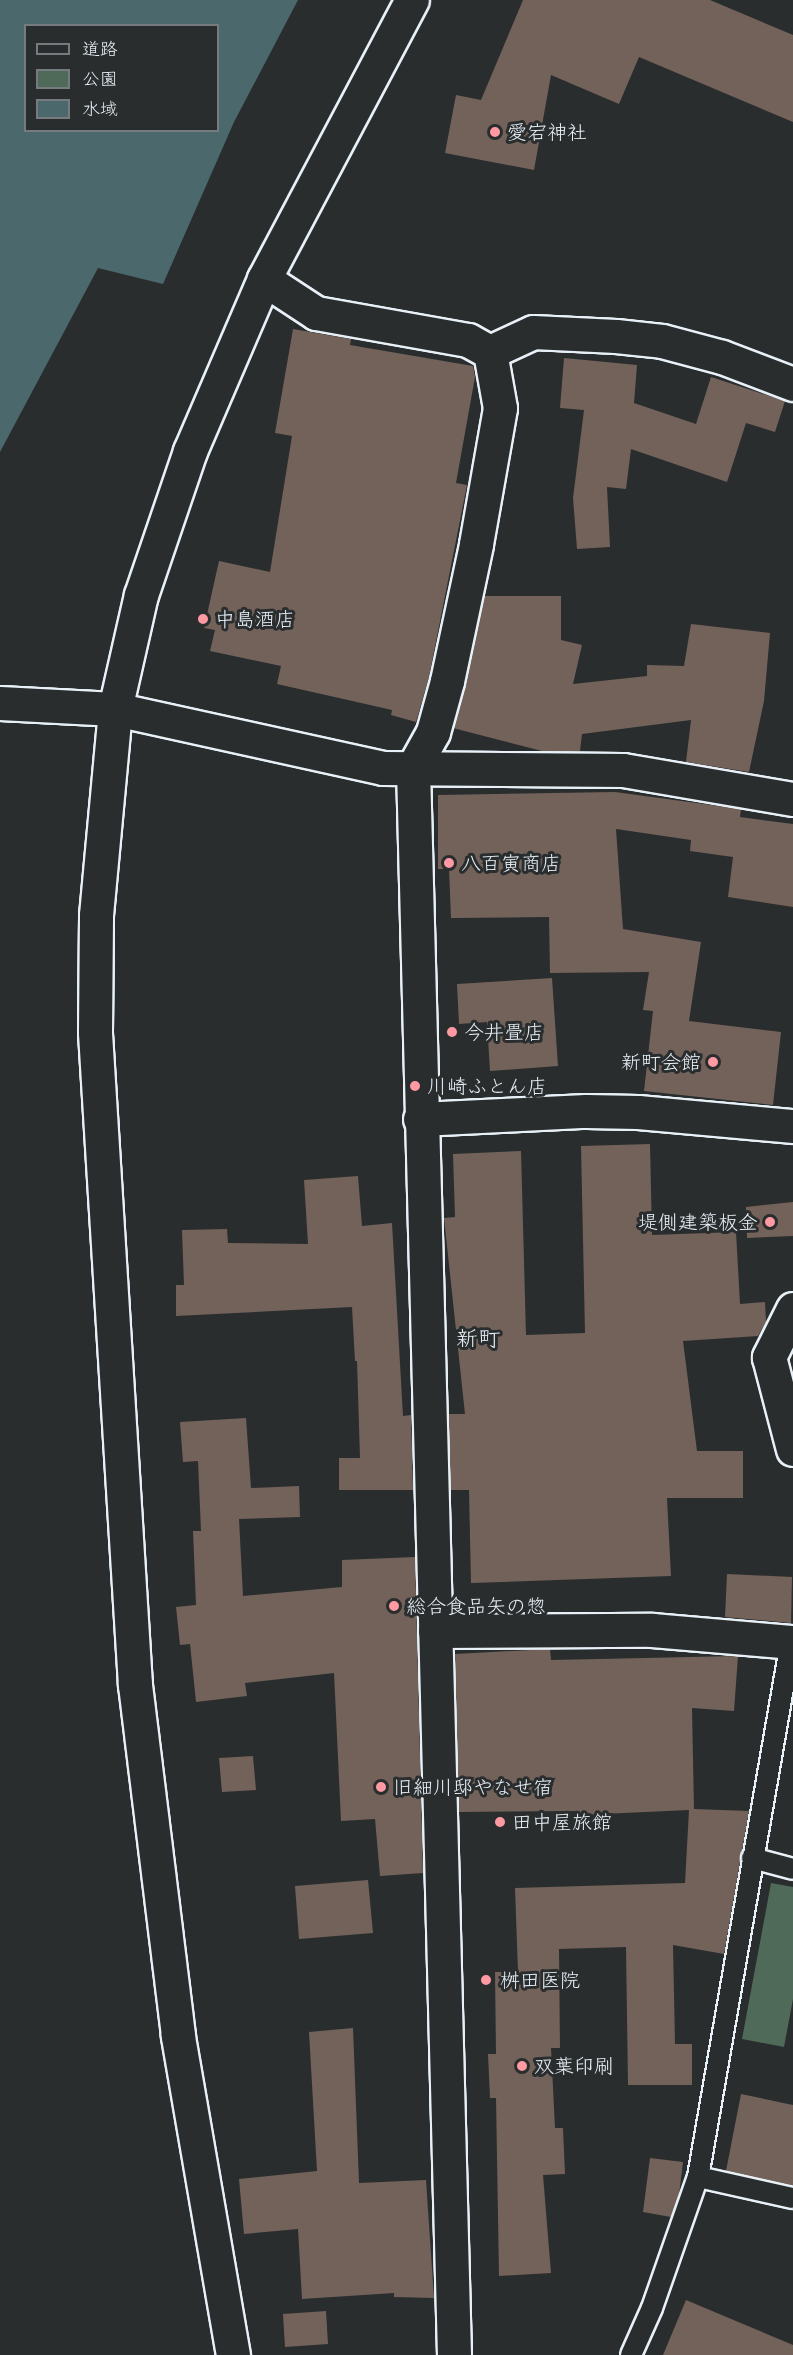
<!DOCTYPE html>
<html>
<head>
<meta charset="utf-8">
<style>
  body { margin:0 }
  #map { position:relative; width:793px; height:2355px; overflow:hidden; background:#2a2d2e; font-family:Sriracha,"Klee One",sans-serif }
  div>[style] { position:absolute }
  .green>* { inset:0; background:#4f6a59 }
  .water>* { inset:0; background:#4b696d }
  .building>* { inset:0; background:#72625a }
  .roads { filter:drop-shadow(2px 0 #e8f1f8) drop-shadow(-2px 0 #e8f1f8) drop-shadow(0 2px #e8f1f8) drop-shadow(0 -2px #e8f1f8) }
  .lane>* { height:20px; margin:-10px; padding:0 10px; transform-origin:10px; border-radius:10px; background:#2a2d2e }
  .street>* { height:33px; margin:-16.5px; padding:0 16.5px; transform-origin:16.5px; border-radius:16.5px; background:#2a2d2e }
  .dots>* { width:16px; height:16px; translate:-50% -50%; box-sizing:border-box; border:3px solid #2a2d2e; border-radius:50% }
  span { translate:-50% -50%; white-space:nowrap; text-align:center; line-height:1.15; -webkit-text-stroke:6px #2a2d2e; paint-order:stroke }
  .poi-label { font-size:20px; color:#e8f1f8 }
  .left { translate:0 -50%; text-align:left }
  .right { translate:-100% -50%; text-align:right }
  .quarter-label { font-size:22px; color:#e8f1f8 }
  .legend { position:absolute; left:24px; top:24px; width:195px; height:108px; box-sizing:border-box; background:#2a2d2e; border:2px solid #767b7f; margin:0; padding:8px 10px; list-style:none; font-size:18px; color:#e8f1f8 }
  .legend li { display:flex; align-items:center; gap:12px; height:30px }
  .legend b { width:30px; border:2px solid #767b7f }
</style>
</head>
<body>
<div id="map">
  <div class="green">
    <i style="clip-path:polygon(771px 1883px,793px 1887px,793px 1999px,784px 2047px,742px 2039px)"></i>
  </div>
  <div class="water">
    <i style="clip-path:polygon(evenodd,0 0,298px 0,234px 122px,163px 284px,98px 268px,0 452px,0 0,26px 26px,218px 26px,218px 130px,26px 130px,26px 26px)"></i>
  </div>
  <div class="building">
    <i style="clip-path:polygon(523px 0,710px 0,793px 35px,793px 122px,639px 57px,619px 104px,551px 75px,534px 170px,445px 153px,456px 95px,481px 100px)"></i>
    <i style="clip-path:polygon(293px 329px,351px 339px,350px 345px,473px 366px,475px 377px,456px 483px,467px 485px,429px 677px,416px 722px,391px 715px,392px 710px,277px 684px,281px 666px,210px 651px,215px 630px,204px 628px,219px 561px,270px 572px,292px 436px,275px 433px)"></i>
    <i style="clip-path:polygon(564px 358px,637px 365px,634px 403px,696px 424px,711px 377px,785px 401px,775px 432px,746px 423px,727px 482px,631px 449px,626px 489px,607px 487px,610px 547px,577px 549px,573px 498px,584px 410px,560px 408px)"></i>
    <i style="clip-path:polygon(484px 596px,561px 596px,561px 640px,582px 645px,573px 684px,647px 676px,647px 665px,684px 666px,691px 624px,770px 633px,764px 701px,749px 772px,686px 762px,691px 720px,582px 734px,580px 751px,542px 751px,453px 728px)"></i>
    <i style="clip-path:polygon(615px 792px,741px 809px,740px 817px,793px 824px,793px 907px,728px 897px,733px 857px,690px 851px,691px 840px,616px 829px,623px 929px,701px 942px,689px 1021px,781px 1032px,773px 1105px,644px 1091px,653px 1011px,643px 1010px,649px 972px,550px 973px,549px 917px,451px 918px,449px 869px,438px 869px,438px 795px)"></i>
    <i style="clip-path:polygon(552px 978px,558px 1066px,490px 1071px,487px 1022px,459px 1024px,457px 984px)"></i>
    <i style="clip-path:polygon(650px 1144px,652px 1235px,736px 1232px,740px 1304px,765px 1302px,766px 1322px,758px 1336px,683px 1341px,697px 1451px,743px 1451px,743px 1498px,667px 1498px,671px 1576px,471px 1583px,469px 1490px,450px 1490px,448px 1414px,465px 1414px,444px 1218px,455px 1217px,453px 1154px,521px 1151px,526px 1335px,585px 1333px,581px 1146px)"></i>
    <i style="clip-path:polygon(358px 1176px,362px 1226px,392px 1223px,403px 1416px,411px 1415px,413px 1490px,339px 1490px,339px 1458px,360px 1458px,357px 1361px,355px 1361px,352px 1307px,176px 1316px,176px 1285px,184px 1285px,182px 1230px,227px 1229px,228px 1243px,308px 1244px,304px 1180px)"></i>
    <i style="clip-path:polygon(793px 1202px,793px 1236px,747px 1238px,746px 1207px)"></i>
    <i style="clip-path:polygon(246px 1418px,251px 1488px,299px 1486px,300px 1517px,239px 1519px,243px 1596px,342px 1587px,342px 1560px,415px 1557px,423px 1873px,380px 1876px,375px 1819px,341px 1821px,334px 1673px,245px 1683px,247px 1696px,196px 1702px,190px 1644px,180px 1645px,176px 1607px,196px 1605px,193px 1531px,201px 1531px,198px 1461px,183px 1462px,180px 1422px)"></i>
    <i style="clip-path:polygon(727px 1574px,792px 1577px,791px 1623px,725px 1617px)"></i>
    <i style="clip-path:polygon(550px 1649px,551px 1660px,738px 1656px,734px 1711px,692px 1708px,694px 1809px,749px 1811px,724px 1954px,673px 1945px,675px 2044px,692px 2044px,692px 2085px,628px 2085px,626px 1947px,559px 1949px,560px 2048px,551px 2048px,555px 2128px,563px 2128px,565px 2174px,543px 2175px,551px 2273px,499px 2276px,496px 2098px,490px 2098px,488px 2054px,496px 2054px,495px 1972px,518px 1972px,515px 1888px,685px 1883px,689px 1810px,580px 1815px,579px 1811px,459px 1812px,455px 1654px)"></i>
    <i style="clip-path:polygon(253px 1756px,256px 1790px,222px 1792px,219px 1758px)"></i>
    <i style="clip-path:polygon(368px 1880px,373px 1933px,299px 1939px,295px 1886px)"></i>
    <i style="clip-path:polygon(353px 2028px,359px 2183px,426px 2180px,434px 2298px,394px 2297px,394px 2293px,302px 2299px,298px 2229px,244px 2234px,239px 2179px,317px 2171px,309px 2032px)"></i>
    <i style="clip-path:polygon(741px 2094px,793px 2105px,793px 2186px,726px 2171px)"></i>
    <i style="clip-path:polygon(650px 2158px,683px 2162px,679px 2195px,671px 2217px,643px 2212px)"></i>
    <i style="clip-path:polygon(686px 2300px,793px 2345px,793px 2355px,663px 2355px)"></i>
    <i style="clip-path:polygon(326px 2311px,328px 2344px,285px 2347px,283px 2314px)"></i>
  </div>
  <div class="roads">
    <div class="lane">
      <i style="left:752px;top:1858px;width:42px;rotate:15deg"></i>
      <i style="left:698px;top:2177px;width:97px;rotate:12.5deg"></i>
      <i style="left:631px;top:2355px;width:51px;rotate:-65.9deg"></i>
      <i style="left:652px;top:2308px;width:139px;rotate:-70.7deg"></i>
      <i style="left:698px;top:2177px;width:543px;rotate:-80.14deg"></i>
    </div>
    <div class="street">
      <i style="left:264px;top:279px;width:62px;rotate:33.2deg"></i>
      <i style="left:316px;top:313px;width:154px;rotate:10.1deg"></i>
      <i style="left:468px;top:340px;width:25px;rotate:29deg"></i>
      <i style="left:490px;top:352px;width:47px;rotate:-24.9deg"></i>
      <i style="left:533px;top:332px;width:83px;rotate:2.8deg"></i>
      <i style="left:616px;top:336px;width:46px;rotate:6.2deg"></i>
      <i style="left:662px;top:341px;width:62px;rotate:14.9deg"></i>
      <i style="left:722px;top:357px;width:76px;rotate:20.8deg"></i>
      <i style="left:0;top:703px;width:115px;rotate:3deg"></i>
      <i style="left:115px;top:709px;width:274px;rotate:12.4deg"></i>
      <i style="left:383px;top:768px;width:240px;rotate:0.5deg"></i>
      <i style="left:623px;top:770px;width:172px;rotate:9.7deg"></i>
      <i style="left:420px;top:1119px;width:166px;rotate:-2.8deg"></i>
      <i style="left:586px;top:1111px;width:52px;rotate:1.1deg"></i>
      <i style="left:638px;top:1112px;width:156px;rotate:5.2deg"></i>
      <i style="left:793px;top:1309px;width:54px;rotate:116.6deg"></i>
      <i style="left:769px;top:1357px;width:95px;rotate:75.4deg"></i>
      <i style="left:435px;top:1631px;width:217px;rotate:-0.3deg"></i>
      <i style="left:652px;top:1630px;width:142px;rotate:4.9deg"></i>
      <i style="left:233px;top:2355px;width:325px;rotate:-99.8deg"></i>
      <i style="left:178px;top:2035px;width:353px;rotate:-97deg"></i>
      <i style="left:135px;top:1685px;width:654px;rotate:-93.51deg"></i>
      <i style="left:95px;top:1032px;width:117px;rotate:-89.5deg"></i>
      <i style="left:96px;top:915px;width:207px;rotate:-84.7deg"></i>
      <i style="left:115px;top:709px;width:117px;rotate:-77.2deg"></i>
      <i style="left:141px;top:595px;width:152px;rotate:-71.2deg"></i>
      <i style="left:190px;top:451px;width:187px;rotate:-66.7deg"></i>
      <i style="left:264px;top:279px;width:316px;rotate:-62.1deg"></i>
      <i style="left:454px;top:2355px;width:1588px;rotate:-91.48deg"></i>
      <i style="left:413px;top:768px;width:41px;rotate:-60.9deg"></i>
      <i style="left:433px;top:732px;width:53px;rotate:-74.6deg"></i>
      <i style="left:447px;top:681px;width:140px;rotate:-78deg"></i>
      <i style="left:476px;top:544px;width:138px;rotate:-80deg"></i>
      <i style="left:500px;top:408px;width:57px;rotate:-100.1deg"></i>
    </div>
  </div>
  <div class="dots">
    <i style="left:495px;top:132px;background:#ff9aa2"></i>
    <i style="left:203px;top:619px;background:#ff9aa2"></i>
    <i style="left:449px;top:863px;background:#ff9aa2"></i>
    <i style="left:452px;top:1032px;background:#ff9aa2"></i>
    <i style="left:713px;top:1062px;background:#ff9aa2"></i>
    <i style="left:415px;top:1086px;background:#ff9aa2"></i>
    <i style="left:770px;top:1222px;background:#ff9aa2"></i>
    <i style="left:394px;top:1606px;background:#ff9aa2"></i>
    <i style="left:381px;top:1787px;background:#ff9aa2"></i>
    <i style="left:500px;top:1822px;background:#ff9aa2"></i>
    <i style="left:486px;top:1980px;background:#ff9aa2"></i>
    <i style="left:522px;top:2066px;background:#ff9aa2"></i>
  </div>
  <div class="poi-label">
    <span class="left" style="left:507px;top:132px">愛宕神社</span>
    <span class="left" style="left:215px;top:619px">中島酒店</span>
    <span class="left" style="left:461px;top:863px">八百寅商店</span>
    <span class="left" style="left:464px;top:1032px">今井畳店</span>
    <span class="right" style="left:701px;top:1062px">新町会館</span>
    <span class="left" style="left:427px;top:1086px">川崎ふとん店</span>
    <span class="right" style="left:758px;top:1222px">堤側建築板金</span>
    <span class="left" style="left:406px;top:1606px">総合食品矢の惣</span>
    <span class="left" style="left:393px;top:1787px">旧細川邸やなせ宿</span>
    <span class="left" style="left:512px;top:1822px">田中屋旅館</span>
    <span class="left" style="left:500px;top:1980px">桝田医院</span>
    <span class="left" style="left:534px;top:2066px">双葉印刷</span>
  </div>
  <div class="quarter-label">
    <span style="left:478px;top:1339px">新町</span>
  </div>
  <ul class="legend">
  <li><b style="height:8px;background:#2a2d2e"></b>道路</li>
  <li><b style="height:16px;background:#4f6a59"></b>公園</li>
  <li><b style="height:16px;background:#4b696d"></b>水域</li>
  </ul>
</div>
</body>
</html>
